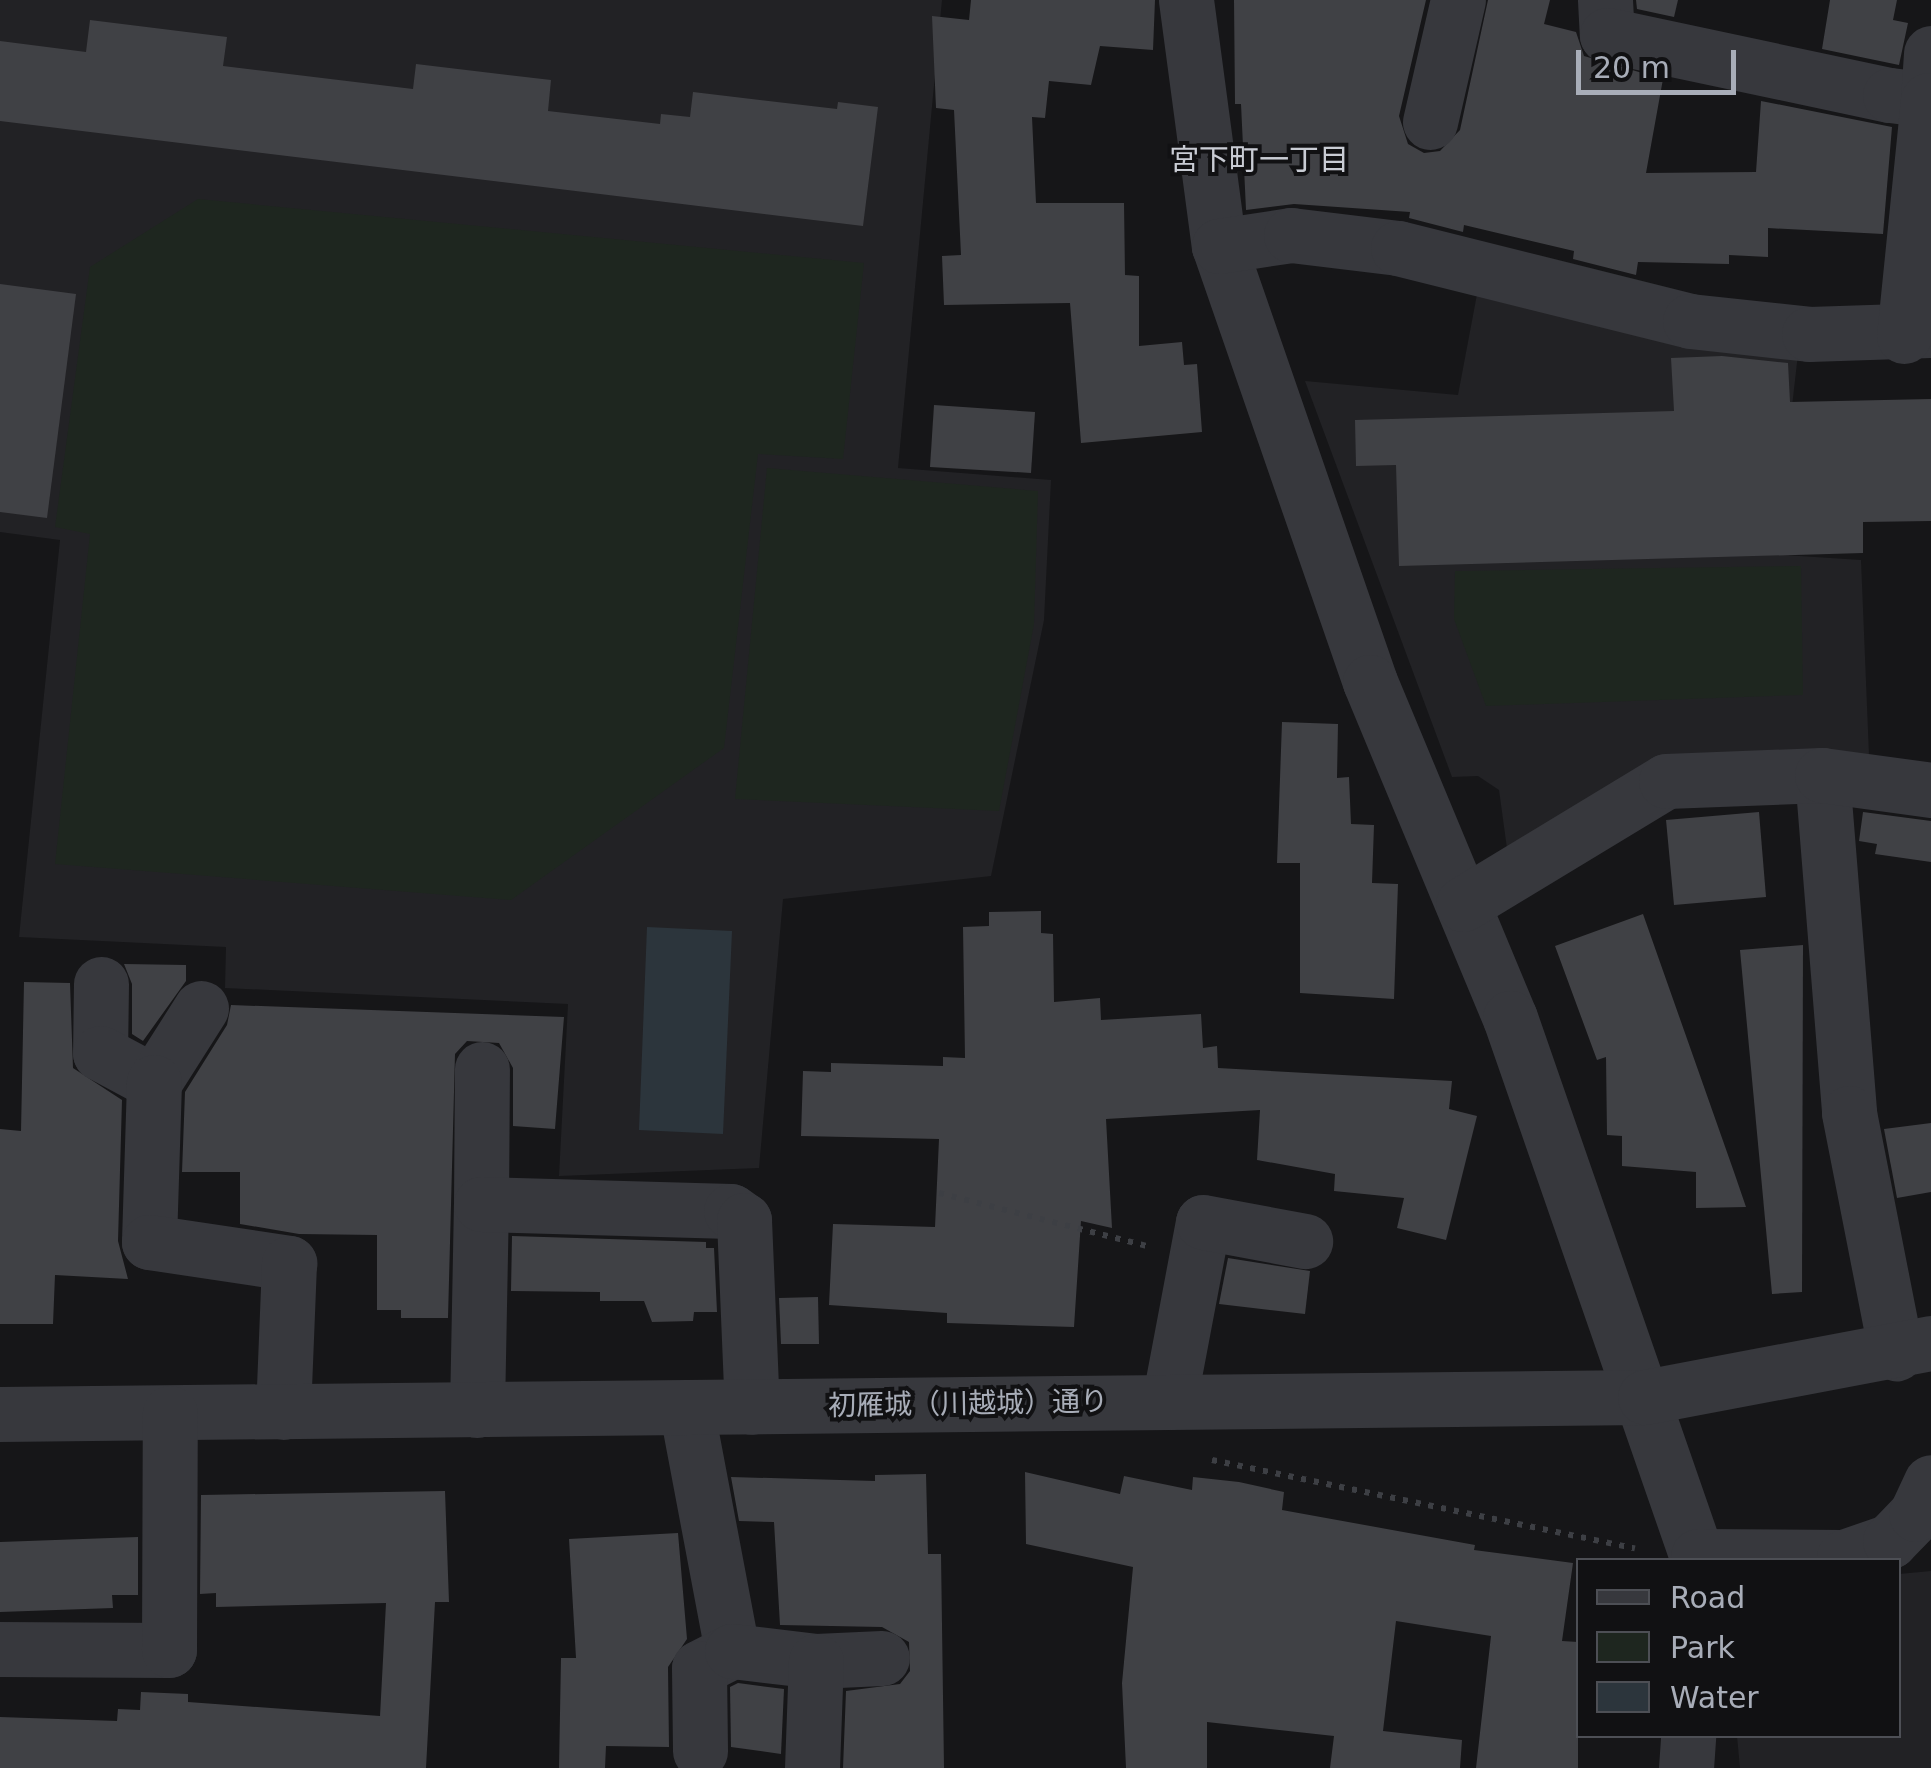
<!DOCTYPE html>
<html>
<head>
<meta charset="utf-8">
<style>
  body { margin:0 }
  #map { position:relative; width:1931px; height:1768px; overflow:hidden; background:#161618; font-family:"DejaVu Sans","Noto Sans JP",sans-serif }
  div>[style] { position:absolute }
  .built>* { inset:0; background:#222225 }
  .green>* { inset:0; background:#1e261f }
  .water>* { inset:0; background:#2c353c }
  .building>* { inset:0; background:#404145 }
  .path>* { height:6px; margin-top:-3px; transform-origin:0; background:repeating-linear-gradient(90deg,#3d3f44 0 5px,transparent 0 13px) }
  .minor>* { height:55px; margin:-27.5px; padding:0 27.5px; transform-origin:27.5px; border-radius:27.5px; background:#37383d }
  span { translate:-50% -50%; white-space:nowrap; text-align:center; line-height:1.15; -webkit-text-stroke:8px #111113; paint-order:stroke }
  .street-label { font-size:28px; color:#a8adb8 }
  .neighbourhood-label { font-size:30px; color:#c9ccd4 }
  .legend { position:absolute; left:1576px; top:1558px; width:325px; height:180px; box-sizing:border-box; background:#111113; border:2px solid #4d4f55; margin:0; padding:12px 18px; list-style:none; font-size:30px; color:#a8adb8 }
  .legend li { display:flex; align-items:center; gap:20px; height:50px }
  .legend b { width:50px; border:2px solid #4d4f55 }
  .scale { position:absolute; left:1576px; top:50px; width:160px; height:45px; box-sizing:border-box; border:5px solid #a8adb8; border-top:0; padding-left:12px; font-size:30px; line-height:35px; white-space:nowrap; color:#a8adb8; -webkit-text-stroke:8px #111113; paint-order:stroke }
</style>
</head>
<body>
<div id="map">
  <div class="built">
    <i style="clip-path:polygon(0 0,942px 0,898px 468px,1051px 480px,1044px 620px,991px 876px,783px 899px,759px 1168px,559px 1176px,568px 1004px,225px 988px,226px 947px,19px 937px,60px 540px,0 532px)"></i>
    <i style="clip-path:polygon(1478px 289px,1799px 345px,1783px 486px,1784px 555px,1861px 560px,1869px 755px,1658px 759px,1509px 863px,1499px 790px,1478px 776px,1452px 777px,1305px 381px,1458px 395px)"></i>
    <i style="clip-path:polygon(1931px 1571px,1931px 1768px,1740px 1768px,1737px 1736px,1898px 1736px,1899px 1574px)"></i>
  </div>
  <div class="green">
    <i style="clip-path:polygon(198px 199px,864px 263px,843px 459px,758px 454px,724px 748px,511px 900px,55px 864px,90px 534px,55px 527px,90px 267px)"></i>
    <i style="clip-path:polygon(767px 468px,1038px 491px,1034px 624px,999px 811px,735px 799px)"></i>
    <i style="clip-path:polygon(1801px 566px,1803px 695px,1486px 706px,1454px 619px,1455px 571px)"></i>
  </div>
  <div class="water">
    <i style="clip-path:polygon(647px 927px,732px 931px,723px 1134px,639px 1130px)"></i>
  </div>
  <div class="building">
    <i style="clip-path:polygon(971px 0,1155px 0,1153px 50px,1100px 46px,1091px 85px,1049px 81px,1045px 118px,1032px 117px,1036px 203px,1124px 203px,1125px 275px,1139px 276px,1139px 346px,1182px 342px,1184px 365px,1197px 364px,1202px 432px,1081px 443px,1070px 303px,944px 305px,942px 256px,961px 255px,954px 110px,936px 108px,932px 16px,969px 20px)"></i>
    <i style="clip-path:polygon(1234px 0,1426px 0,1399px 116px,1408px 144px,1424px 153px,1440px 151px,1460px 130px,1488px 0,1550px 0,1544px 24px,1576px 32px,1584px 56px,1663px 79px,1646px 173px,1756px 172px,1761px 101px,1892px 127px,1883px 234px,1768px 228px,1768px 257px,1729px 255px,1729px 264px,1638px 262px,1636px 275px,1573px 259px,1574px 251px,1464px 225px,1463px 232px,1409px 218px,1410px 212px,1294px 204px,1246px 210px,1241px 104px,1235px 104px)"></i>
    <i style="clip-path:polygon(1636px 0,1678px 0,1674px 17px,1637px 9px)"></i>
    <i style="clip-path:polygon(1830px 0,1897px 0,1893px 20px,1908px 23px,1899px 65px,1822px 49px)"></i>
    <i style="clip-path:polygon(90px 20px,227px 37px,223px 66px,413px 89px,416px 64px,551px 80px,548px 111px,660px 124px,661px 114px,690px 117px,693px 92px,837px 109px,838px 102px,878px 107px,863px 226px,0 121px,0 41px,86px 52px)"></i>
    <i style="clip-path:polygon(0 284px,76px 294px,47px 518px,0 512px)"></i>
    <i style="clip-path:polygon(1722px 356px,1788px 363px,1790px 402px,1931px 399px,1931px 521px,1863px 522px,1863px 553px,1399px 566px,1396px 465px,1356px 466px,1355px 420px,1674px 411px,1671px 358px)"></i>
    <i style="clip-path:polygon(934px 405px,1035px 412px,1031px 473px,930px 467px)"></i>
    <i style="clip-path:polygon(1282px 722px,1338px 724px,1337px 778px,1349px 777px,1351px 824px,1374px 825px,1372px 883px,1398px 884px,1394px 999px,1300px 993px,1300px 863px,1277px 863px)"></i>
    <i style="clip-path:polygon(1759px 812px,1766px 897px,1674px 905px,1666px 820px)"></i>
    <i style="clip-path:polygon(1863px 812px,1931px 821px,1931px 862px,1875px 854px,1877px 844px,1859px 841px)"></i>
    <i style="clip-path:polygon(1041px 911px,1041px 933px,1053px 934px,1054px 1002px,1100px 998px,1101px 1020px,1201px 1014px,1203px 1048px,1217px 1046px,1218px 1068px,1452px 1081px,1449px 1109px,1477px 1116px,1446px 1240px,1397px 1228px,1404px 1198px,1334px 1191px,1335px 1174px,1257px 1160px,1260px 1110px,1106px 1119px,1112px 1228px,1081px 1221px,1074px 1327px,947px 1323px,947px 1313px,829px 1305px,833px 1224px,935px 1227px,939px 1139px,801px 1136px,803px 1071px,831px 1072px,831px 1063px,943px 1066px,943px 1057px,965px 1058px,963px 927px,989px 926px,989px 912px)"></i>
    <i style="clip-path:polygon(1643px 914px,1734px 1172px,1746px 1207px,1696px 1208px,1696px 1172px,1622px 1166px,1622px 1136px,1607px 1135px,1606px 1057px,1597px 1060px,1555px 946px)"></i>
    <i style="clip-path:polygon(1803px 945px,1802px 1292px,1772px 1294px,1740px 950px)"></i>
    <i style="clip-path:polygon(124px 964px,186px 965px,186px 981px,143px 1041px,132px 1034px,132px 984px)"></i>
    <i style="clip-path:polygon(24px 982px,70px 983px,73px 1068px,122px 1100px,118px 1241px,128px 1279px,55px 1275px,53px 1324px,0 1324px,0 1129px,21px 1131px)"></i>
    <i style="clip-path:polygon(231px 1005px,564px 1017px,555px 1129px,513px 1126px,513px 1068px,499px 1043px,467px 1041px,455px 1054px,448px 1318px,401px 1318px,401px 1310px,377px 1310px,377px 1235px,299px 1234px,240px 1224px,240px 1172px,182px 1172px,185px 1092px,227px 1025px)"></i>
    <i style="clip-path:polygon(1931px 1123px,1931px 1192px,1897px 1198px,1884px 1129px)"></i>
    <i style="clip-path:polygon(512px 1236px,706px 1242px,706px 1248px,714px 1248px,717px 1312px,694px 1312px,693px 1321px,652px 1322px,644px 1301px,600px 1301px,600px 1292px,511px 1291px)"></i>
    <i style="clip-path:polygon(1228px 1258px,1310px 1271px,1305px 1314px,1219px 1304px)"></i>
    <i style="clip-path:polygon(818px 1297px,819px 1344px,781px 1344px,779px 1298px)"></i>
    <i style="clip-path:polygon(1025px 1472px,1120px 1494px,1124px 1476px,1192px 1490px,1193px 1477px,1239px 1482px,1284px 1492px,1282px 1510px,1475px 1545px,1474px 1550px,1573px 1563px,1562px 1641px,1578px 1642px,1578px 1768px,1476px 1768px,1491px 1636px,1396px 1621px,1383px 1731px,1462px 1740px,1460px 1768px,1330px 1768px,1334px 1736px,1207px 1722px,1207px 1768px,1126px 1768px,1122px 1683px,1133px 1567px,1026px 1544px)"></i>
    <i style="clip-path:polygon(926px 1474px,928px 1554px,941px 1554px,944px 1768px,843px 1768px,846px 1691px,900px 1684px,910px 1671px,909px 1642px,882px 1627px,780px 1625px,774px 1522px,739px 1521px,731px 1477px,875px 1481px,875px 1475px)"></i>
    <i style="clip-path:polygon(445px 1491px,449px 1602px,435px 1602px,426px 1768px,0 1768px,0 1717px,117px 1721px,118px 1709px,140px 1710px,141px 1692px,188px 1694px,188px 1702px,380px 1716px,386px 1603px,216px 1607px,216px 1593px,200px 1594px,201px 1495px)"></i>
    <i style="clip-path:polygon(678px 1533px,687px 1639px,668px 1667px,669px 1747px,606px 1746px,605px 1768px,559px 1768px,561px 1658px,576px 1658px,569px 1539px)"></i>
    <i style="clip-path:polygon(138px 1537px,138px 1595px,112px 1595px,113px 1608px,0 1612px,0 1542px)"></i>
    <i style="clip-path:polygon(738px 1683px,784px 1689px,781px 1754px,731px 1747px,730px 1687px)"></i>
  </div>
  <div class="path">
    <i style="left:939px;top:1193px;width:215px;rotate:14.3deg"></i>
    <i style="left:1212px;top:1460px;width:432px;rotate:11.8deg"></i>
  </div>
  <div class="minor">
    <i style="left:1186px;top:0;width:248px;rotate:82.4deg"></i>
    <i style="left:1219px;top:246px;width:461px;rotate:70.9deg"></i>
    <i style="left:1370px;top:682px;width:364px;rotate:67.4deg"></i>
    <i style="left:1510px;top:1018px;width:574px;rotate:70.87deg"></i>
    <i style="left:1605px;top:0;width:35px;rotate:87deg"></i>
    <i style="left:1607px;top:35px;width:289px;rotate:12deg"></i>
    <i style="left:1890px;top:95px;width:38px;rotate:7deg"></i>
    <i style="left:1928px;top:100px;width:47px;rotate:-86.3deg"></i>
    <i style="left:1430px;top:122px;width:125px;rotate:-77.1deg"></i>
    <i style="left:1219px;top:246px;width:73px;rotate:-8.7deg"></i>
    <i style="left:1291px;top:235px;width:108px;rotate:6.9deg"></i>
    <i style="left:1398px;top:248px;width:301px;rotate:14deg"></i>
    <i style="left:1690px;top:321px;width:120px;rotate:6.2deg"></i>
    <i style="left:1809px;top:334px;width:122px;rotate:-1.9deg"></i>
    <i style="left:1904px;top:336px;width:237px;rotate:-84.2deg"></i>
    <i style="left:1822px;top:775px;width:339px;rotate:85.4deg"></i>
    <i style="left:1849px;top:1113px;width:245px;rotate:78.9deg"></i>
    <i style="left:1463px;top:904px;width:237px;rotate:-31.2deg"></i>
    <i style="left:1666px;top:781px;width:156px;rotate:-2.2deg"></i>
    <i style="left:1822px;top:775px;width:110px;rotate:7.8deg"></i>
    <i style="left:101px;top:984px;width:69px;rotate:90.8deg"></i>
    <i style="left:100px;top:1053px;width:61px;rotate:28.2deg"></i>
    <i style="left:201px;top:1008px;width:88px;rotate:122.4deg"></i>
    <i style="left:154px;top:1082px;width:160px;rotate:91.8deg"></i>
    <i style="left:149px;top:1242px;width:142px;rotate:8.5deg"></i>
    <i style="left:289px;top:1263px;width:149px;rotate:92.3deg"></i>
    <i style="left:481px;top:1204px;width:135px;rotate:-89.6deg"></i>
    <i style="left:1169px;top:1402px;width:183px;rotate:-79.3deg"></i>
    <i style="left:1203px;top:1222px;width:104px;rotate:10.6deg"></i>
    <i style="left:686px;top:1407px;width:248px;rotate:79.3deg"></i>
    <i style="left:732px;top:1651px;width:37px;rotate:153deg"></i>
    <i style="left:699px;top:1668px;width:83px;rotate:89.3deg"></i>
    <i style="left:477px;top:1410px;width:206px;rotate:-88.9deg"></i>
    <i style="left:481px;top:1204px;width:250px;rotate:1.6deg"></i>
    <i style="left:731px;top:1211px;width:16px;rotate:35deg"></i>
    <i style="left:744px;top:1220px;width:187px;rotate:87.6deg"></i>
    <i style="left:0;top:1414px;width:1645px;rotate:-0.59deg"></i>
    <i style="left:1645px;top:1397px;width:291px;rotate:-10.7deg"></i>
    <i style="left:1698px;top:1556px;width:146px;rotate:0.4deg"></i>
    <i style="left:1844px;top:1557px;width:49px;rotate:-19.2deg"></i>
    <i style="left:1890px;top:1541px;width:37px;rotate:-46deg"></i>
    <i style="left:1916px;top:1514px;width:35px;rotate:-65deg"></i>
    <i style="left:0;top:1649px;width:169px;rotate:0.3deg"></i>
    <i style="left:169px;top:1650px;width:237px;rotate:-89.8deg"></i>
    <i style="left:732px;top:1651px;width:85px;rotate:6.8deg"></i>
    <i style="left:816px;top:1661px;width:66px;rotate:-2.6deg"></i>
    <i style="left:812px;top:1768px;width:107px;rotate:-87.9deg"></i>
    <i style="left:1686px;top:1768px;width:32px;rotate:-86deg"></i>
  </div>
  <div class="street-label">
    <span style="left:968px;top:1404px;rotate:-1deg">初雁城（川越城）通り</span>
  </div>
  <div class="neighbourhood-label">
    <span style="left:1259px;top:160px">宮下町一丁目</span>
  </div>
  <ul class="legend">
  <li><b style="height:12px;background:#37383d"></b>Road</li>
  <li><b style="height:28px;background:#1e261f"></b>Park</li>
  <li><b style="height:28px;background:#2c353c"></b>Water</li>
  </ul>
  <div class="scale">20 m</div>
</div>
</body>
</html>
